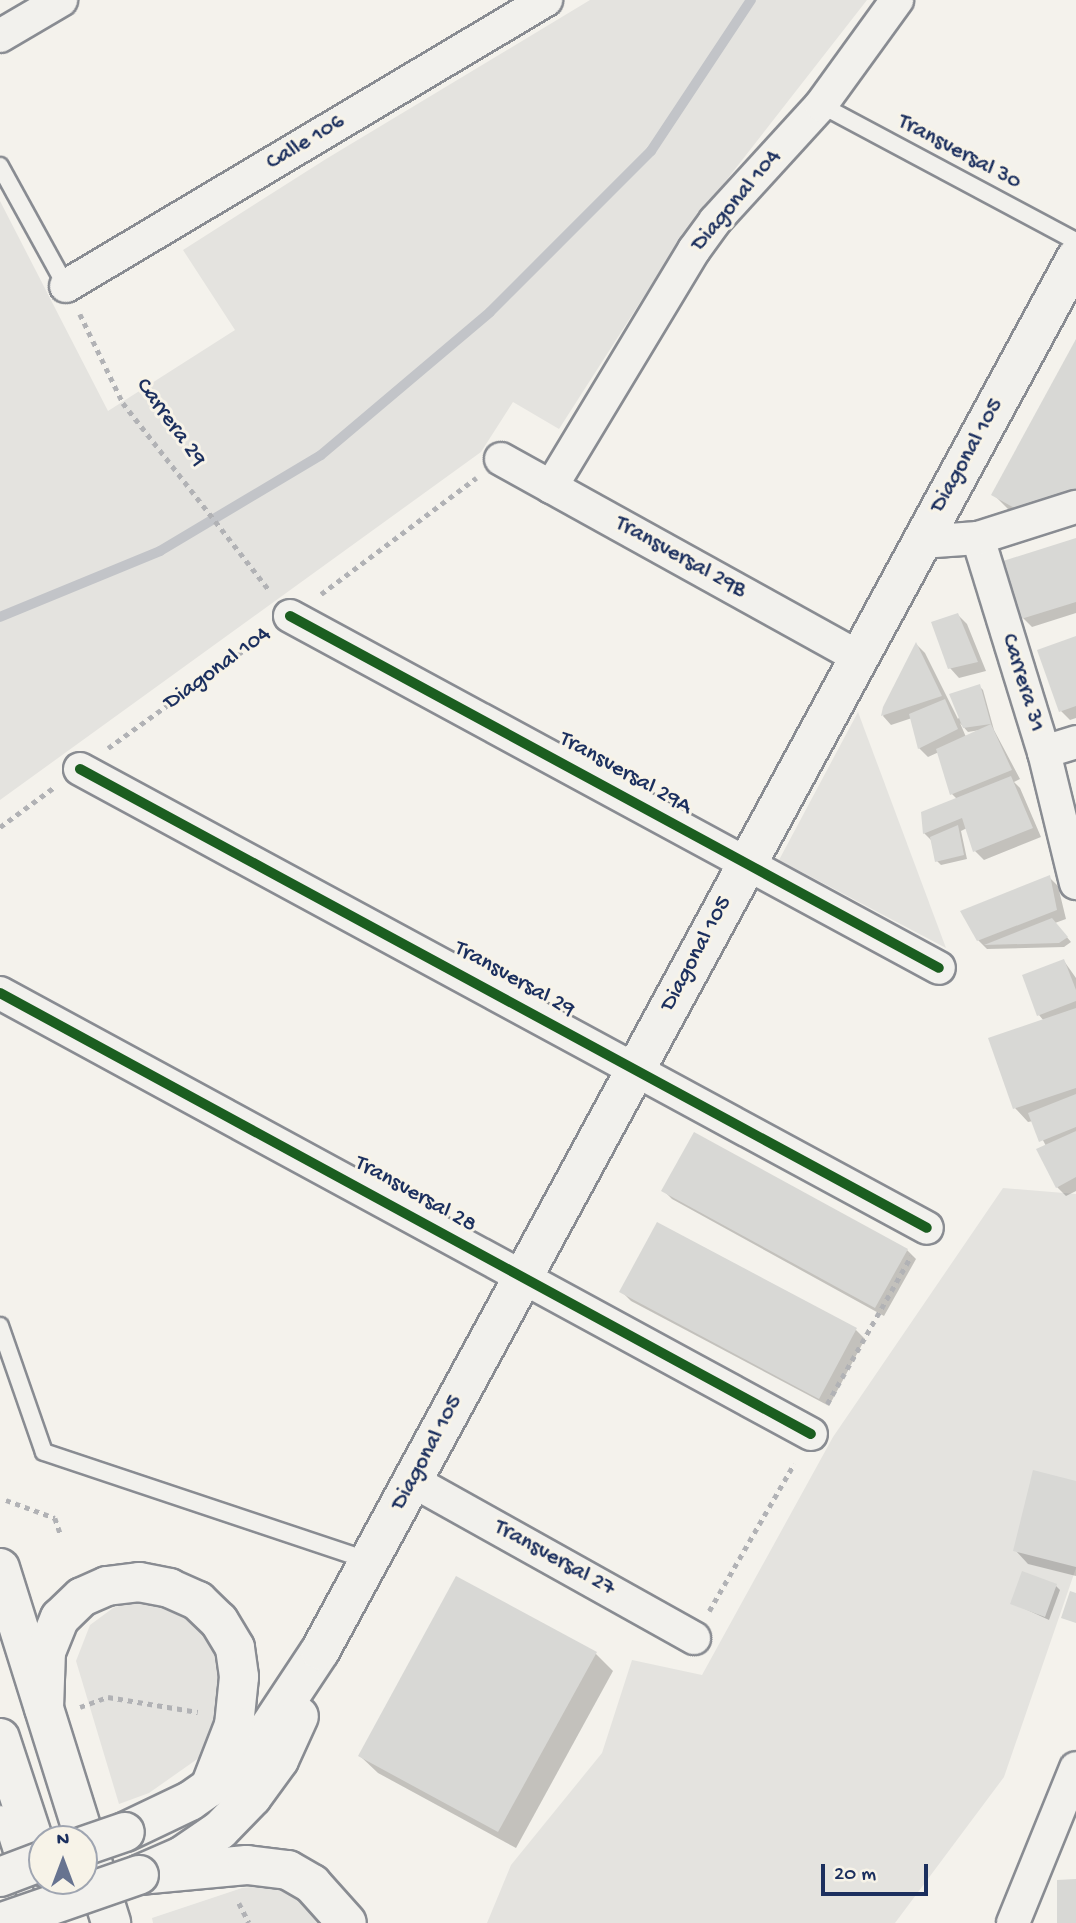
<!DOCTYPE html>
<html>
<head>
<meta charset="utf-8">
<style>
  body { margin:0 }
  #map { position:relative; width:1076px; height:1923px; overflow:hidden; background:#f4f2ec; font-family:"Gochi Hand",sans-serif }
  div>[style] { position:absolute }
  .built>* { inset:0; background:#e4e3df }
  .shadow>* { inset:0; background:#0003 }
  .stream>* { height:10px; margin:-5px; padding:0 5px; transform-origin:5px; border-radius:5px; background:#c2c4c8 }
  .building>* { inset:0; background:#d8d8d5 }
  .path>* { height:4.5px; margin-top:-2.25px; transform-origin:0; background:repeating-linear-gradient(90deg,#b1b2b5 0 5px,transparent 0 10px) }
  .roads { filter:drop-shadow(2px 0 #898c92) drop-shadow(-2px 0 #898c92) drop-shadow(0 2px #898c92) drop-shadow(0 -2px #898c92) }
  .lane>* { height:16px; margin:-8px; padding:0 8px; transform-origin:8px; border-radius:8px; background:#f2f1ed }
  .street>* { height:32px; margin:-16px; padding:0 16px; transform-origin:16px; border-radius:16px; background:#f2f1ed }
  .secondary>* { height:38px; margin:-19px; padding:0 19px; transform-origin:19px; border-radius:19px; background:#f2f1ed }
  .highway>* { height:38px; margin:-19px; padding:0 19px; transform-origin:19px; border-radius:19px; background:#f2f1ed }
  .bridges { filter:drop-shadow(2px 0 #898c92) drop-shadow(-2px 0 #898c92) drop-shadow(0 2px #898c92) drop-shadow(0 -2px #898c92) }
  .secondary-bridge>* { height:38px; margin:-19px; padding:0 19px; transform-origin:19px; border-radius:19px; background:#f2f1ed }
  .cycleway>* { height:10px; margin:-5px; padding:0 5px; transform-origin:5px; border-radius:5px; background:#1b5e20 }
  span { translate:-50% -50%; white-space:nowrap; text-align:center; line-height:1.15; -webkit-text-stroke:6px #f7f3e8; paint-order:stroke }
  .street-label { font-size:23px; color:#1b2f5e }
  .north { position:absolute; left:28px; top:1825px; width:70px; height:70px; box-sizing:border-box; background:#f7f3e8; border:2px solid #9fa5b1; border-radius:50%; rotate:0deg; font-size:19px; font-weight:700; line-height:28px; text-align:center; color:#1b2f5e }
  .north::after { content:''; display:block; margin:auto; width:24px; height:32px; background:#677390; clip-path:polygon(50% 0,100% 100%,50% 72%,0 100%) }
  .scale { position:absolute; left:821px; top:1864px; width:107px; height:32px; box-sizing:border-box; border:4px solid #1b2f5e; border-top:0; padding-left:9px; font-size:21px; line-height:24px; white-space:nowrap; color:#1b2f5e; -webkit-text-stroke:5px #f7f3e8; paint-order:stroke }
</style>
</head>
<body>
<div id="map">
  <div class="built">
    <i style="clip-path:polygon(590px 0,867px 0,682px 237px,559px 429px,513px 402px,481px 452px,0 800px,0 201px,108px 411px,235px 330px,183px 250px,326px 159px)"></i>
    <i style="clip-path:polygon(858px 712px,946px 948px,779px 860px)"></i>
    <i style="clip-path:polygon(1003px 1188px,1076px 1194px,1076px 1568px,1004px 1777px,895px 1923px,487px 1923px,511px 1865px,602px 1753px,632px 1660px,702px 1675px,833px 1437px)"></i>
    <i style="clip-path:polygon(139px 1599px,189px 1619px,206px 1638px,218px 1661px,224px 1690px,219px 1726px,203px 1755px,149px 1793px,119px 1804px,76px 1661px,90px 1625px,113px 1608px)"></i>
    <i style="clip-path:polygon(270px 1885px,296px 1889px,333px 1923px,153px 1923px,152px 1918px,242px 1888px)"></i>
  </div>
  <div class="shadow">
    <i style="clip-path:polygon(1076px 343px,1076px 521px,1017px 518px,993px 494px)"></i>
    <i style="clip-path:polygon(1076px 540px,1076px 613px,1032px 627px,1023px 618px)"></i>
    <i style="clip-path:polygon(958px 615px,967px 624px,986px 671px,959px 678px,950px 668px)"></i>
    <i style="clip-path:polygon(1076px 638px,1076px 718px,1070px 720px,1061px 711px)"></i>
    <i style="clip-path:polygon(evenodd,917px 645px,925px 653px,958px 719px,979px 686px,983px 690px,994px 730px,1020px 779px,1014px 782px,1020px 788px,1041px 837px,984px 860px,975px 851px,967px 828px,961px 831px,967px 859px,941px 865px,937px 861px,933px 842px,924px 833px,957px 799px,952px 794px,939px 752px,928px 757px,919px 748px,912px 718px,891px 725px,883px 716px,917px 645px,960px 723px,968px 732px,980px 730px,966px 737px,960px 723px)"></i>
    <i style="clip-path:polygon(1049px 877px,1058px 886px,1066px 919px,1055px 923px,1071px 942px,1064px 947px,987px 949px,978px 940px)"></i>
    <i style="clip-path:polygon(1064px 961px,1076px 978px,1076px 1191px,1066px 1196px,1057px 1187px,1046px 1146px,1033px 1121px,1028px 1122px,1015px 1108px,1044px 1021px,1039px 1015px)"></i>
    <i style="clip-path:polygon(663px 1190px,907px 1250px,916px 1259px,884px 1316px,672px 1199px)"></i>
    <i style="clip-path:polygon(658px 1224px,856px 1330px,865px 1339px,829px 1406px,631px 1301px,622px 1292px)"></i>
    <i style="clip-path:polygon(1076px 1482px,1076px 1576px,1028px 1564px,1015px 1550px)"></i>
    <i style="clip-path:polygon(1056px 1586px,1060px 1590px,1049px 1620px,1012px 1603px)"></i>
    <i style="clip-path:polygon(595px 1653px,613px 1671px,516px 1848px,378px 1773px,360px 1756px)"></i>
  </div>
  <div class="stream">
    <i style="left:0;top:617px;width:173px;rotate:-22.4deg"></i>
    <i style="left:160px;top:551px;width:187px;rotate:-30.8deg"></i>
    <i style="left:321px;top:455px;width:221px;rotate:-40.2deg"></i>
    <i style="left:490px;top:312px;width:228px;rotate:-45deg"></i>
    <i style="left:651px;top:151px;width:181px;rotate:-56.5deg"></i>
  </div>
  <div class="building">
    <i style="clip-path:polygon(1076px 339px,1076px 489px,1018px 510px,991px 495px)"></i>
    <i style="clip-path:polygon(1076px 538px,1076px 602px,1021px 619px,1003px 561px)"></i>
    <i style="clip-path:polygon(958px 613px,978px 662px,948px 669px,931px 622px)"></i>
    <i style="clip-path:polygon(1076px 636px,1076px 706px,1059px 712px,1037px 650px)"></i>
    <i style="clip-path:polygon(916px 642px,942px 696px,881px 716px,883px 707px)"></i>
    <i style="clip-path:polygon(980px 684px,991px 724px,963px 728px,949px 694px)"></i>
    <i style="clip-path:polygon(945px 699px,958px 729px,918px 749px,909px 714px)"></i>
    <i style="clip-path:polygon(991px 724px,1012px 770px,950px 795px,936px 749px)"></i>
    <i style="clip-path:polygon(1011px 776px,1033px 828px,973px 852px,962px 818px,923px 834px,921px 812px)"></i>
    <i style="clip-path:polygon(958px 825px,964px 855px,935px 862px,930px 837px)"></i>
    <i style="clip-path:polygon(1050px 875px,1057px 910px,977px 941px,960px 911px)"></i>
    <i style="clip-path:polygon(1052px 918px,1068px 937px,1059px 943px,984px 945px)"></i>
    <i style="clip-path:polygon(1064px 959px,1076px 990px,1076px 1001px,1037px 1016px,1022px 975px)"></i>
    <i style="clip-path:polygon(1076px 1008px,1076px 1088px,1013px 1109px,988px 1038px)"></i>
    <i style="clip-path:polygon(1076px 1094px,1076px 1127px,1039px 1142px,1028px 1113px)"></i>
    <i style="clip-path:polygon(1076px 1131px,1076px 1177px,1056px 1188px,1036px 1149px)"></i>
    <i style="clip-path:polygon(694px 1132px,908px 1249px,875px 1308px,661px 1191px)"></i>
    <i style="clip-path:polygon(657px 1222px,857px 1328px,819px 1399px,619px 1292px)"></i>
    <i style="clip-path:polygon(1033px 1470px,1076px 1481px,1076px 1567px,1013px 1551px)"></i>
    <i style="clip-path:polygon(1022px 1571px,1057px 1584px,1045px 1617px,1010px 1604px)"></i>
    <i style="clip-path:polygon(456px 1576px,597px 1652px,498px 1832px,358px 1756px)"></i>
    <i style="clip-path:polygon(1070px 1591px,1076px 1593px,1076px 1623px,1061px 1618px)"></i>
    <i style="clip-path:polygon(1076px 1879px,1076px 1923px,1057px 1923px,1057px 1880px)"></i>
  </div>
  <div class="path">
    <i style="left:80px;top:314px;width:99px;rotate:64.2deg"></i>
    <i style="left:123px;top:403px;width:239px;rotate:52deg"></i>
    <i style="left:321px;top:594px;width:194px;rotate:-36.8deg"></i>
    <i style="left:108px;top:748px;width:195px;rotate:-35.8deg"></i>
    <i style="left:0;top:827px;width:66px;rotate:-36.3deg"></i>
    <i style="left:827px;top:1404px;width:170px;rotate:-60.4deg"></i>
    <i style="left:6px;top:1500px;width:52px;rotate:20.2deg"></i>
    <i style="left:55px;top:1518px;width:18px;rotate:71deg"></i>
    <i style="left:709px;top:1611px;width:170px;rotate:-60deg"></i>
    <i style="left:80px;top:1707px;width:30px;rotate:-20deg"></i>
    <i style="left:108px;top:1697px;width:91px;rotate:9.5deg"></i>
    <i style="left:239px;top:1903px;width:22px;rotate:63deg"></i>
  </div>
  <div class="roads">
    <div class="lane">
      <i style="left:821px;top:105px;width:289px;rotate:28.1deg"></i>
      <i style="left:0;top:166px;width:137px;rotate:61.2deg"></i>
      <i style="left:0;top:1326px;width:133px;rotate:70.8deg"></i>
      <i style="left:44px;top:1452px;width:344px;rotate:18.5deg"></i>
      <i style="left:0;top:1814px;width:105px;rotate:72.3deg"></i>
    </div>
    <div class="street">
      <i style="left:0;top:36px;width:71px;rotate:-30.5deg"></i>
      <i style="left:66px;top:286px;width:559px;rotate:-30.79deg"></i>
      <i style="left:501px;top:459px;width:408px;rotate:29deg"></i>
      <i style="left:551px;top:487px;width:277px;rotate:-58.9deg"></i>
      <i style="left:694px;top:250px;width:36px;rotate:-54deg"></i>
      <i style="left:715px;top:221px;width:157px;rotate:-47.6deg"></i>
      <i style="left:821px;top:105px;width:130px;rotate:-54.1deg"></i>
      <i style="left:978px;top:538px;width:224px;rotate:72.9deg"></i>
      <i style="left:1044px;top:752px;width:135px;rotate:76.3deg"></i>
      <i style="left:921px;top:542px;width:57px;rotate:-4deg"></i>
      <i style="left:978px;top:538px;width:103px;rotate:-17.6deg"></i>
      <i style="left:290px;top:616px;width:738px;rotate:28.47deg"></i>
      <i style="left:1044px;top:752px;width:34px;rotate:-17deg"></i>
      <i style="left:80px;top:769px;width:963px;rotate:28.45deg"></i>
      <i style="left:0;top:993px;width:923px;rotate:28.54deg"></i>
      <i style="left:413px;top:1481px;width:322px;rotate:29.2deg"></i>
      <i style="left:1013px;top:1923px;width:167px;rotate:-67.9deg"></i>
    </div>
    <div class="secondary">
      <i style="left:125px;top:1832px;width:72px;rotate:-25.5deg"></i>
      <i style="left:190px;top:1801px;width:24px;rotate:-35deg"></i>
      <i style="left:210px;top:1787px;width:66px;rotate:-41.9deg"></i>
      <i style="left:259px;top:1743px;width:110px;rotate:-56.5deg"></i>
      <i style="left:320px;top:1651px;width:1585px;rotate:-61.51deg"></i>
      <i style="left:141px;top:1874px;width:45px;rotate:-23.7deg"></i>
      <i style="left:182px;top:1856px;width:46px;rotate:-34.4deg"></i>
      <i style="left:220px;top:1830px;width:46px;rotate:-45.9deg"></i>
      <i style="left:252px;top:1797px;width:46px;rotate:-53.9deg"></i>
      <i style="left:279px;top:1760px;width:48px;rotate:-65.6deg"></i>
    </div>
    <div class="highway">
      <i style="left:0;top:1568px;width:372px;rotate:72.6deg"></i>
      <i style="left:44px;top:1708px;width:56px;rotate:-88deg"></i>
      <i style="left:46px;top:1652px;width:37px;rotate:-68deg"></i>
      <i style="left:60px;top:1618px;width:30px;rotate:-44deg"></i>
      <i style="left:82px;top:1597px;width:27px;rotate:-24deg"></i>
      <i style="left:107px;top:1586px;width:32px;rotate:-7deg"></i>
      <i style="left:139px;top:1582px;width:31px;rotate:11deg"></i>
      <i style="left:169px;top:1588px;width:32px;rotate:24deg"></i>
      <i style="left:198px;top:1601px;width:29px;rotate:44deg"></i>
      <i style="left:219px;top:1621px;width:31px;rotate:59deg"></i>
      <i style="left:235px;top:1648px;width:29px;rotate:82deg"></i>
      <i style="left:239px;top:1677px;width:48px;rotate:95.9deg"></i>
      <i style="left:234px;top:1725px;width:66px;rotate:111.2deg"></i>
      <i style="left:0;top:1738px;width:135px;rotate:71.8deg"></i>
      <i style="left:139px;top:1875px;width:108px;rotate:-5.3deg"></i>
      <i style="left:247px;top:1865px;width:41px;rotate:7deg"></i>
      <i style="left:288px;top:1870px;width:28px;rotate:30deg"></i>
      <i style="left:312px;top:1884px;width:52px;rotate:48.1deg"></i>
    </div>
  </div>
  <div class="bridges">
    <div class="secondary-bridge">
      <i style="left:84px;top:1846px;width:43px;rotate:-18.9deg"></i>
      <i style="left:0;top:1877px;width:45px;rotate:-20.9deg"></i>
      <i style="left:0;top:1923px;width:147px;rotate:-19.1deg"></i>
    </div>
  </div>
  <div class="cycleway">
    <i style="left:290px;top:616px;width:738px;rotate:28.47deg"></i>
    <i style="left:80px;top:769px;width:963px;rotate:28.45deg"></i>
    <i style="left:0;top:993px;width:923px;rotate:28.54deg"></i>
  </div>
  <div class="street-label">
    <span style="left:306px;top:143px;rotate:-31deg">Calle 106</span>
    <span style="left:959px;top:153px;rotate:28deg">Transversal 30</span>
    <span style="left:737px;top:201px;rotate:-50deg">Diagonal 104</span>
    <span style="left:170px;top:423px;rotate:54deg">Carrera 29</span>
    <span style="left:968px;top:456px;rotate:-61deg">Diagonal 105</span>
    <span style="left:680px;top:558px;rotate:29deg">Transversal 29B</span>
    <span style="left:218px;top:669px;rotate:-36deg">Diagonal 104</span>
    <span style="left:1022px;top:683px;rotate:73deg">Carrera 31</span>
    <span style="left:625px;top:774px;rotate:29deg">Transversal 29A</span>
    <span style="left:697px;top:954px;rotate:-62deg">Diagonal 105</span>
    <span style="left:514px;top:980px;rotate:29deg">Transversal 29</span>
    <span style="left:415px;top:1195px;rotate:29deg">Transversal 28</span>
    <span style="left:428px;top:1453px;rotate:-62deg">Diagonal 105</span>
    <span style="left:554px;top:1559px;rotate:29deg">Transversal 27</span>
  </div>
  <div class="north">N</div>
  <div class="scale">20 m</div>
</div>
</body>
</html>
